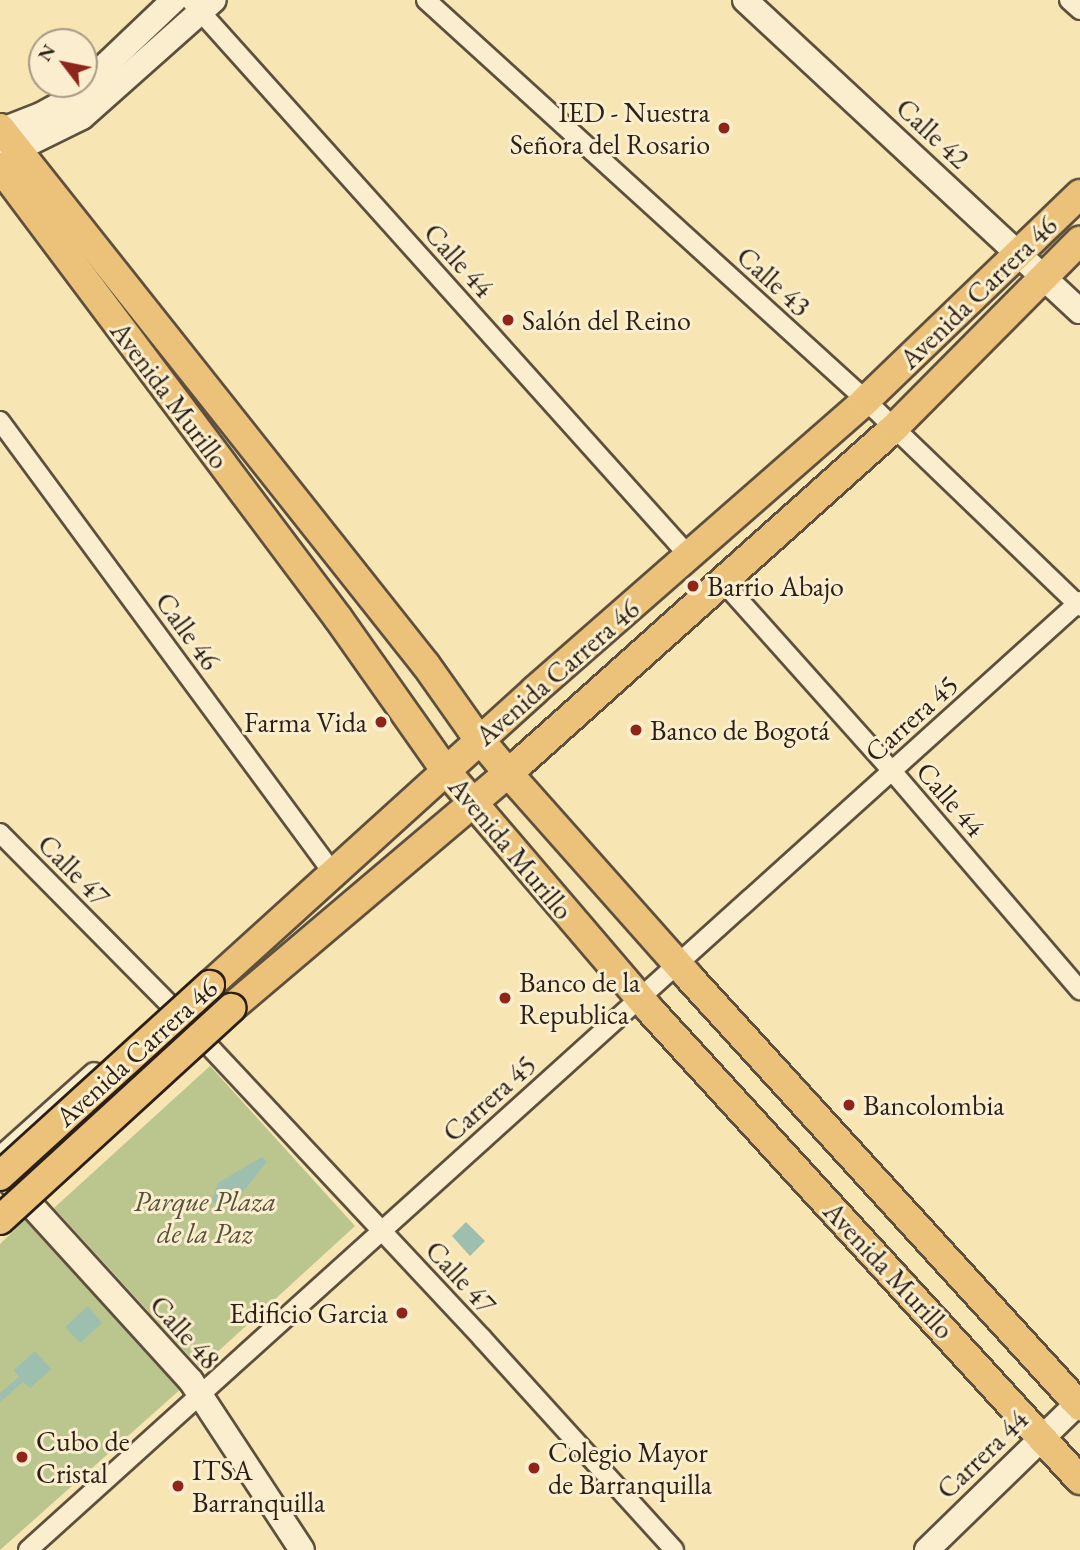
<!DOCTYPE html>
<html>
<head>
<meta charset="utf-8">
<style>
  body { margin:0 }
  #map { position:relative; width:1080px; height:1550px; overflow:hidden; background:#f7e5b3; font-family:"EB Garamond",serif }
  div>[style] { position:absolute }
  .green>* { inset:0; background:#bbc58e }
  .water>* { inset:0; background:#9dbfb0 }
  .roads { filter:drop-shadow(2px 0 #5e503e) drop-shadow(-2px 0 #5e503e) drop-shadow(0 2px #5e503e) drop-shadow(0 -2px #5e503e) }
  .street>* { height:18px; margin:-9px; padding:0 9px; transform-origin:9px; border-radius:9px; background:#faeece }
  .secondary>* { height:24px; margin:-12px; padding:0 12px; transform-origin:12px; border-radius:12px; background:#faeece }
  .primary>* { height:28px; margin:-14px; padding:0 14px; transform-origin:14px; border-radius:14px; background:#ecc27a }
  .bridges { filter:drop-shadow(2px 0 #2b1f17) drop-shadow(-2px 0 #2b1f17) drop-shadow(0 2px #2b1f17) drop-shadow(0 -2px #2b1f17) }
  .primary-bridge>* { height:28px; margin:-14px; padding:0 14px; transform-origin:14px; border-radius:14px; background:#ecc27a }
  .dots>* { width:19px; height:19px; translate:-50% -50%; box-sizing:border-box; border:4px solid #faeece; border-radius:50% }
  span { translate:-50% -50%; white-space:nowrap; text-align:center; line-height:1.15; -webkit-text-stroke:6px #faeece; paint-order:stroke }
  .poi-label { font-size:28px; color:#2b1f17 }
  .right { translate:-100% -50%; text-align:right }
  .left { translate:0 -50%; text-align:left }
  .street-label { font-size:28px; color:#2b1f17 }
  .park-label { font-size:28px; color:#56513b; font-style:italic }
  .north { position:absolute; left:28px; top:28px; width:70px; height:70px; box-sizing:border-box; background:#faeece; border:2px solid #a79b85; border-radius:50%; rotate:302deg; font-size:19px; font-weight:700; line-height:28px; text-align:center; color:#2b1f17 }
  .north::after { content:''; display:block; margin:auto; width:24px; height:32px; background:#8f2418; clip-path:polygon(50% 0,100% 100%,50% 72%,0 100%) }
</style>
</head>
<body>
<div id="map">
  <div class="green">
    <i style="clip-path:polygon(210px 1066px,355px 1226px,200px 1368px,54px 1208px)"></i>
    <i style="clip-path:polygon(27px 1218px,183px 1387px,0 1550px,0 1244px)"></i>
  </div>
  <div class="water">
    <i style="clip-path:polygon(262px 1157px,267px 1162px,237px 1199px,218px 1206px,212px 1201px,218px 1183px)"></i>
    <i style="clip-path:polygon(466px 1222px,485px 1241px,470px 1256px,452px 1236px)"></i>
    <i style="clip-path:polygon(88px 1306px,102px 1323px,80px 1343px,65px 1327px)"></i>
    <i style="clip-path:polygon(35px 1351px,51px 1369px,30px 1388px,23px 1382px,0 1402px,0 1393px,19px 1377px,14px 1370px)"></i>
  </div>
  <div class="roads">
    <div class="street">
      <i style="left:190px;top:0;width:747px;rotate:48.09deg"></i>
      <i style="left:426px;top:0;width:584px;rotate:42.29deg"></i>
      <i style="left:858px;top:393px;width:308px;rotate:43.9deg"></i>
      <i style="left:1069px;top:0;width:15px;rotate:42deg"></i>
      <i style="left:0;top:421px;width:561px;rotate:53.62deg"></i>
      <i style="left:723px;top:582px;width:254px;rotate:48.2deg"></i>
      <i style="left:892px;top:771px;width:289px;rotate:49.4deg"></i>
      <i style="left:0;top:833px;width:240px;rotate:45.3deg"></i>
      <i style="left:207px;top:1044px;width:403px;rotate:46.9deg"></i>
      <i style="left:482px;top:1338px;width:286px;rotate:47.8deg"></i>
      <i style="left:0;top:1156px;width:126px;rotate:-41.8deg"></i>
      <i style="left:28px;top:1550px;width:1417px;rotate:-42.05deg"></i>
    </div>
    <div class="secondary">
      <i style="left:745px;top:0;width:457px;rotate:42.9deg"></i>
      <i style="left:0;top:131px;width:44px;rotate:-21.3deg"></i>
      <i style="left:41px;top:115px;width:33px;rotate:-29deg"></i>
      <i style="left:70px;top:99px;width:144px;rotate:-43.6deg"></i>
      <i style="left:1px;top:157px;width:90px;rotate:-26.3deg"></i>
      <i style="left:82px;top:117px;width:176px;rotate:-41.6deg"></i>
      <i style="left:0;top:1171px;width:284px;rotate:47.7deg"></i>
      <i style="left:191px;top:1381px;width:202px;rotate:56.7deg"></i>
      <i style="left:927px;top:1550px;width:214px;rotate:-44.2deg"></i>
    </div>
    <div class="primary">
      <i style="left:0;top:128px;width:685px;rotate:51.58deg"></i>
      <i style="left:426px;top:665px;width:80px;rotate:54.7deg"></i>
      <i style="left:472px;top:730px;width:56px;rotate:50.1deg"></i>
      <i style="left:508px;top:773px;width:271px;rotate:48.4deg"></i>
      <i style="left:688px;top:976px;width:582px;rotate:47.65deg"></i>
      <i style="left:0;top:167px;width:564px;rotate:53.15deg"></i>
      <i style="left:338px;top:618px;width:187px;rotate:54.8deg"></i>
      <i style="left:446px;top:771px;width:314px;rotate:49.5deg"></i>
      <i style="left:650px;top:1010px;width:637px;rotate:47.54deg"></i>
      <i style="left:210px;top:985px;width:439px;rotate:-42.2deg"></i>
      <i style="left:535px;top:690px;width:440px;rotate:-41.2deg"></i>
      <i style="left:866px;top:400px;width:297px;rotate:-43.9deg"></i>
      <i style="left:231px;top:1008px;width:380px;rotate:-40.3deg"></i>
      <i style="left:521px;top:762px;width:501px;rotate:-41.84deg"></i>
      <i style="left:894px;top:428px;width:264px;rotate:-45.2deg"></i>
    </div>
  </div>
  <div class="bridges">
    <div class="primary-bridge">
      <i style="left:0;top:1176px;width:284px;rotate:-42.3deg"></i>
      <i style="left:0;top:1220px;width:314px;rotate:-42.5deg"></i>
    </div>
  </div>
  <div class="dots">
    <i style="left:724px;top:128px;background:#8f2418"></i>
    <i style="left:508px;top:320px;background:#8f2418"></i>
    <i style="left:693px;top:586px;background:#8f2418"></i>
    <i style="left:381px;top:722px;background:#8f2418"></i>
    <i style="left:636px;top:730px;background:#8f2418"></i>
    <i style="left:505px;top:998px;background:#8f2418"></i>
    <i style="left:849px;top:1105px;background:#8f2418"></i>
    <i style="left:402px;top:1313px;background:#8f2418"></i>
    <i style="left:22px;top:1457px;background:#8f2418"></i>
    <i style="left:534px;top:1468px;background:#8f2418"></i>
    <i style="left:178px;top:1486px;background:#8f2418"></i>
  </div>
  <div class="poi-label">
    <span class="right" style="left:710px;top:128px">IED - Nuestra<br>Señora del Rosario</span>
    <span class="left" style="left:522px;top:320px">Salón del Reino</span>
    <span class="left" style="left:707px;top:586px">Barrio Abajo</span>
    <span class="right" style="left:367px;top:722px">Farma Vida</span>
    <span class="left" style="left:650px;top:730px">Banco de Bogotá</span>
    <span class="left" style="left:519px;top:998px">Banco de la<br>Republica</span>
    <span class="left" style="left:863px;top:1105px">Bancolombia</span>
    <span class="right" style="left:388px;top:1313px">Edificio Garcia</span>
    <span class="left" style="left:36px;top:1457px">Cubo de<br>Cristal</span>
    <span class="left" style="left:548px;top:1468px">Colegio Mayor<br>de Barranquilla</span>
    <span class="left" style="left:192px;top:1486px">ITSA<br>Barranquilla</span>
  </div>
  <div class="street-label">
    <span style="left:933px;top:133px;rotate:43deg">Calle 42</span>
    <span style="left:459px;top:260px;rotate:48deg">Calle 44</span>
    <span style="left:774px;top:281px;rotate:42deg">Calle 43</span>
    <span style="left:978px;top:292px;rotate:-44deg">Avenida Carrera 46</span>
    <span style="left:170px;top:395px;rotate:53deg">Avenida Murillo</span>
    <span style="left:188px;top:631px;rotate:54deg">Calle 46</span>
    <span style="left:557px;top:672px;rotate:-41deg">Avenida Carrera 46</span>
    <span style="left:911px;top:718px;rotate:-42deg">Carrera 45</span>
    <span style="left:951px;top:799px;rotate:49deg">Calle 44</span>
    <span style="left:511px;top:848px;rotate:50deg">Avenida Murillo</span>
    <span style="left:74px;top:870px;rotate:45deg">Calle 47</span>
    <span style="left:136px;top:1052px;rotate:-42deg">Avenida Carrera 46</span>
    <span style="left:489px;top:1098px;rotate:-42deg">Carrera 45</span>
    <span style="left:889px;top:1270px;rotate:47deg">Avenida Murillo</span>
    <span style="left:461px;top:1277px;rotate:47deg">Calle 47</span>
    <span style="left:185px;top:1332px;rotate:48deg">Calle 48</span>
    <span style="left:982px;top:1454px;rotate:-44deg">Carrera 44</span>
  </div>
  <div class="park-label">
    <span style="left:205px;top:1217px">Parque Plaza<br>de la Paz</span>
  </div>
  <div class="north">N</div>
</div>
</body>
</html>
